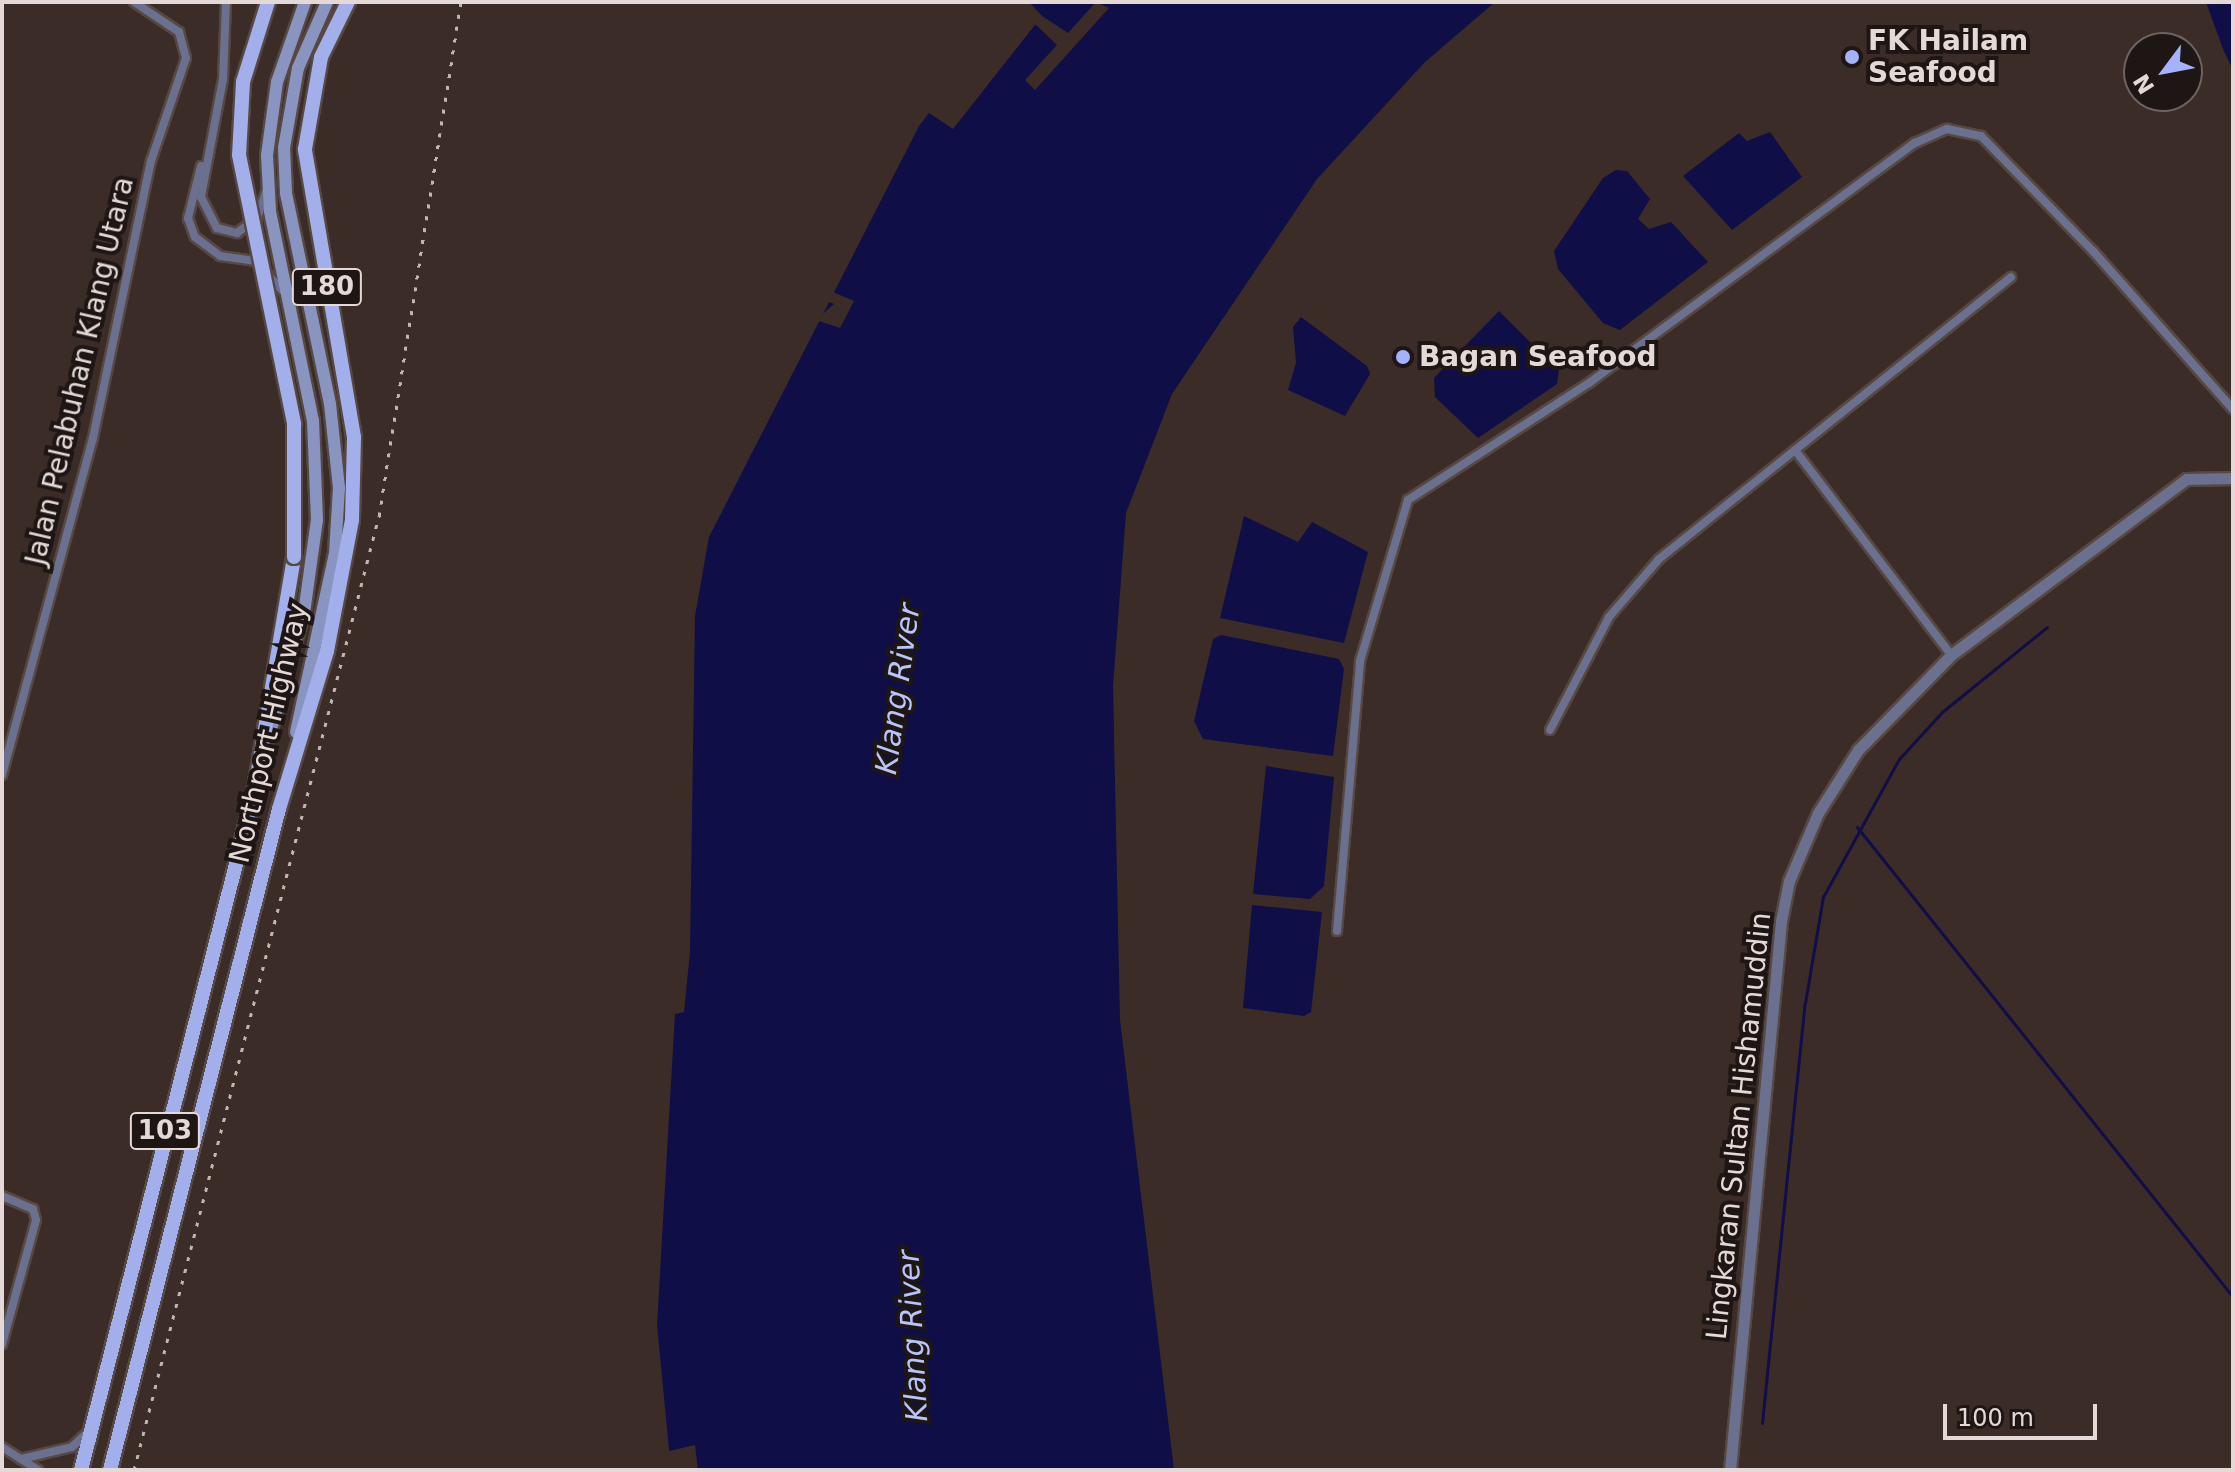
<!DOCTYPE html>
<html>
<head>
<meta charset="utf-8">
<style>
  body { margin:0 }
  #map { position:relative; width:2235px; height:1472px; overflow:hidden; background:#3b2c27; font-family:"DejaVu Sans",sans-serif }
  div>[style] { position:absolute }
  .water>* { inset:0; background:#100e46 }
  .pier>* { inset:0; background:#3b2c27 }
  .stream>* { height:3px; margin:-1.5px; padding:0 1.5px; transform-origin:1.5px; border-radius:1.5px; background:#100e46 }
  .roads { filter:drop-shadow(2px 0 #564843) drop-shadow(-2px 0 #564843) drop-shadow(0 2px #564843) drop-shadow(0 -2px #564843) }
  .minor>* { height:8px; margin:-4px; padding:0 4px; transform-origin:4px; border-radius:4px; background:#6a708d }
  .tertiary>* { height:11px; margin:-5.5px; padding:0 5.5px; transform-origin:5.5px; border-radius:5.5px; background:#6a708d }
  .secondary>* { height:12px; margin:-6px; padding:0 6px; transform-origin:6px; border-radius:6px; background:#8a94c1 }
  .primary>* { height:14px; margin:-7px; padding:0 7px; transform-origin:7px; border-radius:7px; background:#a3afea }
  .rail>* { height:3px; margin-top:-1.5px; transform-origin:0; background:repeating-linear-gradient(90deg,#c2b6b3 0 4px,transparent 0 12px) }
  .bridges { filter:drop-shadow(2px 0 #564843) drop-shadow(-2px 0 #564843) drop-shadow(0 2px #564843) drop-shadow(0 -2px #564843) }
  .primary-bridge>* { height:14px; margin:-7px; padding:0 7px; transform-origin:7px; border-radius:7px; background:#a3afea }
  .dots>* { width:22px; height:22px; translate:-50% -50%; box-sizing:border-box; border:4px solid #1d1614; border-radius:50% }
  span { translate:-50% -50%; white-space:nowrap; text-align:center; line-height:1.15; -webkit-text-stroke:8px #1d1614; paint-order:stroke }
  .shield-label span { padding:2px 6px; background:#1d1614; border:2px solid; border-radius:6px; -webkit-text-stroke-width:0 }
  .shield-label { font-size:26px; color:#e4d9d6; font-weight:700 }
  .poi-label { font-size:28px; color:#e4d9d6; font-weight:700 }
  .left { translate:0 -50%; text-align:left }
  .street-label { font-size:28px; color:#e4d9d6 }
  .water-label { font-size:30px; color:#b8c4fa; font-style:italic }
  .frame { position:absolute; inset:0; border:4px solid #e4d9d6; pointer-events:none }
  .north { position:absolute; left:2123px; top:32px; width:80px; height:80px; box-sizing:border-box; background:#1d1614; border:2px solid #6d6462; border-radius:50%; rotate:238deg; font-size:22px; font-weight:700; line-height:32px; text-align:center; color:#e4d9d6 }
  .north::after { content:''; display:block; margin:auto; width:28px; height:36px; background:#a4b2fc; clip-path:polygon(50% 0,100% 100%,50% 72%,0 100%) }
  .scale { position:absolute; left:1943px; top:1404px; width:154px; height:36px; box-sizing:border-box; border:4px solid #e4d9d6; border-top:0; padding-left:10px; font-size:24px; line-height:28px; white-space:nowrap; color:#e4d9d6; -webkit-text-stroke:6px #1d1614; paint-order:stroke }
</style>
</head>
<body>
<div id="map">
  <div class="water">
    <i style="clip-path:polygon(1029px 2px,1495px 2px,1425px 62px,1317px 179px,1172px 394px,1126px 513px,1113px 686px,1120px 1020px,1174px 1470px,671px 1470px,657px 1325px,675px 1014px,684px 1012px,690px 952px,695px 616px,709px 537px,919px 126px,929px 113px,953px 129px,1042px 16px)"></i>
    <i style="clip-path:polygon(2206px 2px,2233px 2px,2233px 70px,2223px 49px)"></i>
    <i style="clip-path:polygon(1770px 132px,1802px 177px,1732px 230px,1683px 176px,1739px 133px,1747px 141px)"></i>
    <i style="clip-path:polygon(1616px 170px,1627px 171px,1650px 199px,1638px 219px,1649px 229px,1671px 222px,1708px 262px,1620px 330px,1603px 323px,1558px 269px,1554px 251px,1603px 178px)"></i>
    <i style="clip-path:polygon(1499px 311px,1559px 371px,1557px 384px,1478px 438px,1435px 397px,1434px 378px)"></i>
    <i style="clip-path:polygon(1301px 317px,1367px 366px,1370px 374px,1345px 416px,1288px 390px,1296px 363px,1293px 327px)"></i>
    <i style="clip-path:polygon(1244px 516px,1298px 542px,1312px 522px,1368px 552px,1344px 643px,1220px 618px)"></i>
    <i style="clip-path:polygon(1221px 635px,1339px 659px,1344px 669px,1333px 756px,1203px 739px,1194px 721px,1213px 639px)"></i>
    <i style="clip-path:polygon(1266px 766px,1334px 777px,1324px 886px,1310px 899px,1253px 894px)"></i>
    <i style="clip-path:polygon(1252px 905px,1322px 912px,1311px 1012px,1304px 1016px,1243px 1008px)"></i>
  </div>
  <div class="pier">
    <i style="clip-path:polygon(1096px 2px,1109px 8px,1035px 90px,1025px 80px,1057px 45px,1035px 24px,1042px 16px,1068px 33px)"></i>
    <i style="clip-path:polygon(828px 290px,854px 301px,840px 328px,816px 320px,834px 304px,823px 300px)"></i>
    <i style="clip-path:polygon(695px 1445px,698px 1470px,667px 1470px,665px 1452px)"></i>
  </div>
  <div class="stream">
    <i style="left:1857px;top:827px;width:602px;rotate:51.34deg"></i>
    <i style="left:1762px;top:1423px;width:422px;rotate:-84.2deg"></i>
    <i style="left:1805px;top:1003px;width:108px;rotate:-80.4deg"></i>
    <i style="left:1823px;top:897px;width:158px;rotate:-61.2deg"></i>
    <i style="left:1899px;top:759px;width:64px;rotate:-47.5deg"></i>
    <i style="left:1942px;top:712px;width:135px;rotate:-39deg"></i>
  </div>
  <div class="roads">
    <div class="minor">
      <i style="left:226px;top:2px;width:77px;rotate:92.2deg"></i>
      <i style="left:223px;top:79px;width:120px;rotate:100.6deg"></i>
      <i style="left:201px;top:197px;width:35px;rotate:63deg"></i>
      <i style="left:217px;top:228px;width:21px;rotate:14deg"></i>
      <i style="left:237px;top:233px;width:25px;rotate:-37deg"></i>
      <i style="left:257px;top:218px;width:28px;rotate:-71deg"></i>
      <i style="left:201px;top:166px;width:54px;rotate:104deg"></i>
      <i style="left:188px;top:218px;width:20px;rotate:70deg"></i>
      <i style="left:195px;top:237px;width:31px;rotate:37deg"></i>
      <i style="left:220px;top:256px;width:35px;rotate:8deg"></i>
      <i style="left:255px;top:261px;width:40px;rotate:47deg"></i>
      <i style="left:1795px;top:450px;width:258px;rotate:52.7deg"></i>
      <i style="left:1550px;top:730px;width:127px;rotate:-62.4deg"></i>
      <i style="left:1609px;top:617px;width:77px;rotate:-49.2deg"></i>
      <i style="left:1659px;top:559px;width:451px;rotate:-38.7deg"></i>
      <i style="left:2px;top:775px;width:349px;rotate:-74.9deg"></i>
      <i style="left:93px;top:438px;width:283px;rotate:-78.2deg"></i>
      <i style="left:151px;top:161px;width:109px;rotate:-71.2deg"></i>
      <i style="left:186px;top:58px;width:27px;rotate:-105deg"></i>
      <i style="left:179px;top:32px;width:54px;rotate:-146.3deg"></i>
      <i style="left:1337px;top:931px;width:271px;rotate:-85.1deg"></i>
      <i style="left:1360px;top:661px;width:168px;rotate:-73.4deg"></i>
      <i style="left:1408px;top:500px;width:216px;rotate:-32.9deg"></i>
      <i style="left:1589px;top:383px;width:405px;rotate:-36.4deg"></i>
      <i style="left:1915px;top:143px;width:35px;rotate:-24deg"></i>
      <i style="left:1947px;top:129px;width:35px;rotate:12deg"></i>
      <i style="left:1981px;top:136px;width:161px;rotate:45.8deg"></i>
      <i style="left:2093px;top:251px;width:211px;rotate:48.5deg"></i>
      <i style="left:2px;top:1196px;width:34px;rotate:23deg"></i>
      <i style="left:33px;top:1209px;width:11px;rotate:75deg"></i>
      <i style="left:36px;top:1220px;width:129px;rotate:105.3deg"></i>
      <i style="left:2px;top:1447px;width:43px;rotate:32.6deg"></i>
      <i style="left:21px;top:1459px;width:52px;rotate:-13.2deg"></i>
      <i style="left:72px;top:1447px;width:22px;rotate:-43deg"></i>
    </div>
    <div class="tertiary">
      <i style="left:1730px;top:1470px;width:551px;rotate:-84.69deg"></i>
      <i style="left:1781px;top:921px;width:41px;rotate:-78.7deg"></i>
      <i style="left:1789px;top:881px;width:74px;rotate:-66.9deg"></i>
      <i style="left:1818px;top:813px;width:75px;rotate:-57.6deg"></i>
      <i style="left:1858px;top:750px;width:133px;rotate:-45.6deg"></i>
      <i style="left:1951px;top:655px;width:294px;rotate:-36.8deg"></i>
      <i style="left:2186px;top:479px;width:47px;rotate:-1.2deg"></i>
    </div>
    <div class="secondary">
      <i style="left:296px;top:732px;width:183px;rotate:-77.7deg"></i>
      <i style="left:335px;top:553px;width:65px;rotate:-86.5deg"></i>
      <i style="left:339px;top:488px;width:84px;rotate:-96.1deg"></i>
      <i style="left:330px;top:404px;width:216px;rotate:-101.8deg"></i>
      <i style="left:286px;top:193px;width:45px;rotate:-92.5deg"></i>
      <i style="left:284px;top:148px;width:81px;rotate:-80.1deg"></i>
      <i style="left:298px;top:68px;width:72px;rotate:-66.3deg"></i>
      <i style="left:269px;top:737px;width:136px;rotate:-74.6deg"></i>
      <i style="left:305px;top:606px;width:87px;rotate:-82.1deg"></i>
      <i style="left:317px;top:520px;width:99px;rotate:-92.3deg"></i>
      <i style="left:313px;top:421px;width:214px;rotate:-101.6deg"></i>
      <i style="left:270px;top:211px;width:56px;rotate:-93.1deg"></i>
      <i style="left:267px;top:155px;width:74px;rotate:-82.2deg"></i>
      <i style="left:277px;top:82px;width:85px;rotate:-70.7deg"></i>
    </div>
    <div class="primary">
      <i style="left:81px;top:1470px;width:698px;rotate:-75.65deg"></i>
      <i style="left:254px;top:794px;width:240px;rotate:-80.4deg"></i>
      <i style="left:110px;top:1470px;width:682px;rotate:-75.66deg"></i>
      <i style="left:279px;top:809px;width:165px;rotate:-73.1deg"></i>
      <i style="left:327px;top:651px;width:133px;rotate:-79.2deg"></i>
      <i style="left:352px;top:520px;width:83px;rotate:-88.6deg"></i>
      <i style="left:354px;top:437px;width:292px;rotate:-99.7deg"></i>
      <i style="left:305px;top:149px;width:93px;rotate:-80.1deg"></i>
      <i style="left:321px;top:57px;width:61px;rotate:-63.9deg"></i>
    </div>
  </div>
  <div class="rail">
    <i style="left:134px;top:1470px;width:985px;rotate:-75.6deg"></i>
    <i style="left:379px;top:516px;width:520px;rotate:-80.94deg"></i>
  </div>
  <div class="bridges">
    <div class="primary-bridge">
      <i style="left:268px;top:2px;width:84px;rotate:107.4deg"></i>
      <i style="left:243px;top:82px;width:73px;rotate:93.1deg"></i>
      <i style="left:239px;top:155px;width:275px;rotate:78.4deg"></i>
      <i style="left:294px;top:424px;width:133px;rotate:90deg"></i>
    </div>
  </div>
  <div class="dots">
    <i style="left:1852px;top:57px;background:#a4b2fc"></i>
    <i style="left:1403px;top:357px;background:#a4b2fc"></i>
  </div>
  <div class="shield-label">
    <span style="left:327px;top:287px">180</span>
    <span style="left:165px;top:1131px">103</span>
  </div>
  <div class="poi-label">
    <span class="left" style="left:1868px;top:57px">FK Hailam<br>Seafood</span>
    <span class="left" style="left:1419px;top:357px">Bagan Seafood</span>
  </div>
  <div class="street-label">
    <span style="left:80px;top:371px;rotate:-77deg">Jalan Pelabuhan Klang Utara</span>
    <span style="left:269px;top:733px;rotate:-77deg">Northport Highway</span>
    <span style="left:1739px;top:1126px;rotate:-84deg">Lingkaran Sultan Hishamuddin</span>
  </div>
  <div class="water-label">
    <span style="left:898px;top:689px;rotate:-82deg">Klang River</span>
    <span style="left:913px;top:1336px;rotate:-93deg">Klang River</span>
  </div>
  <div class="frame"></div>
  <div class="north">N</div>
  <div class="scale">100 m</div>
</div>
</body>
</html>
